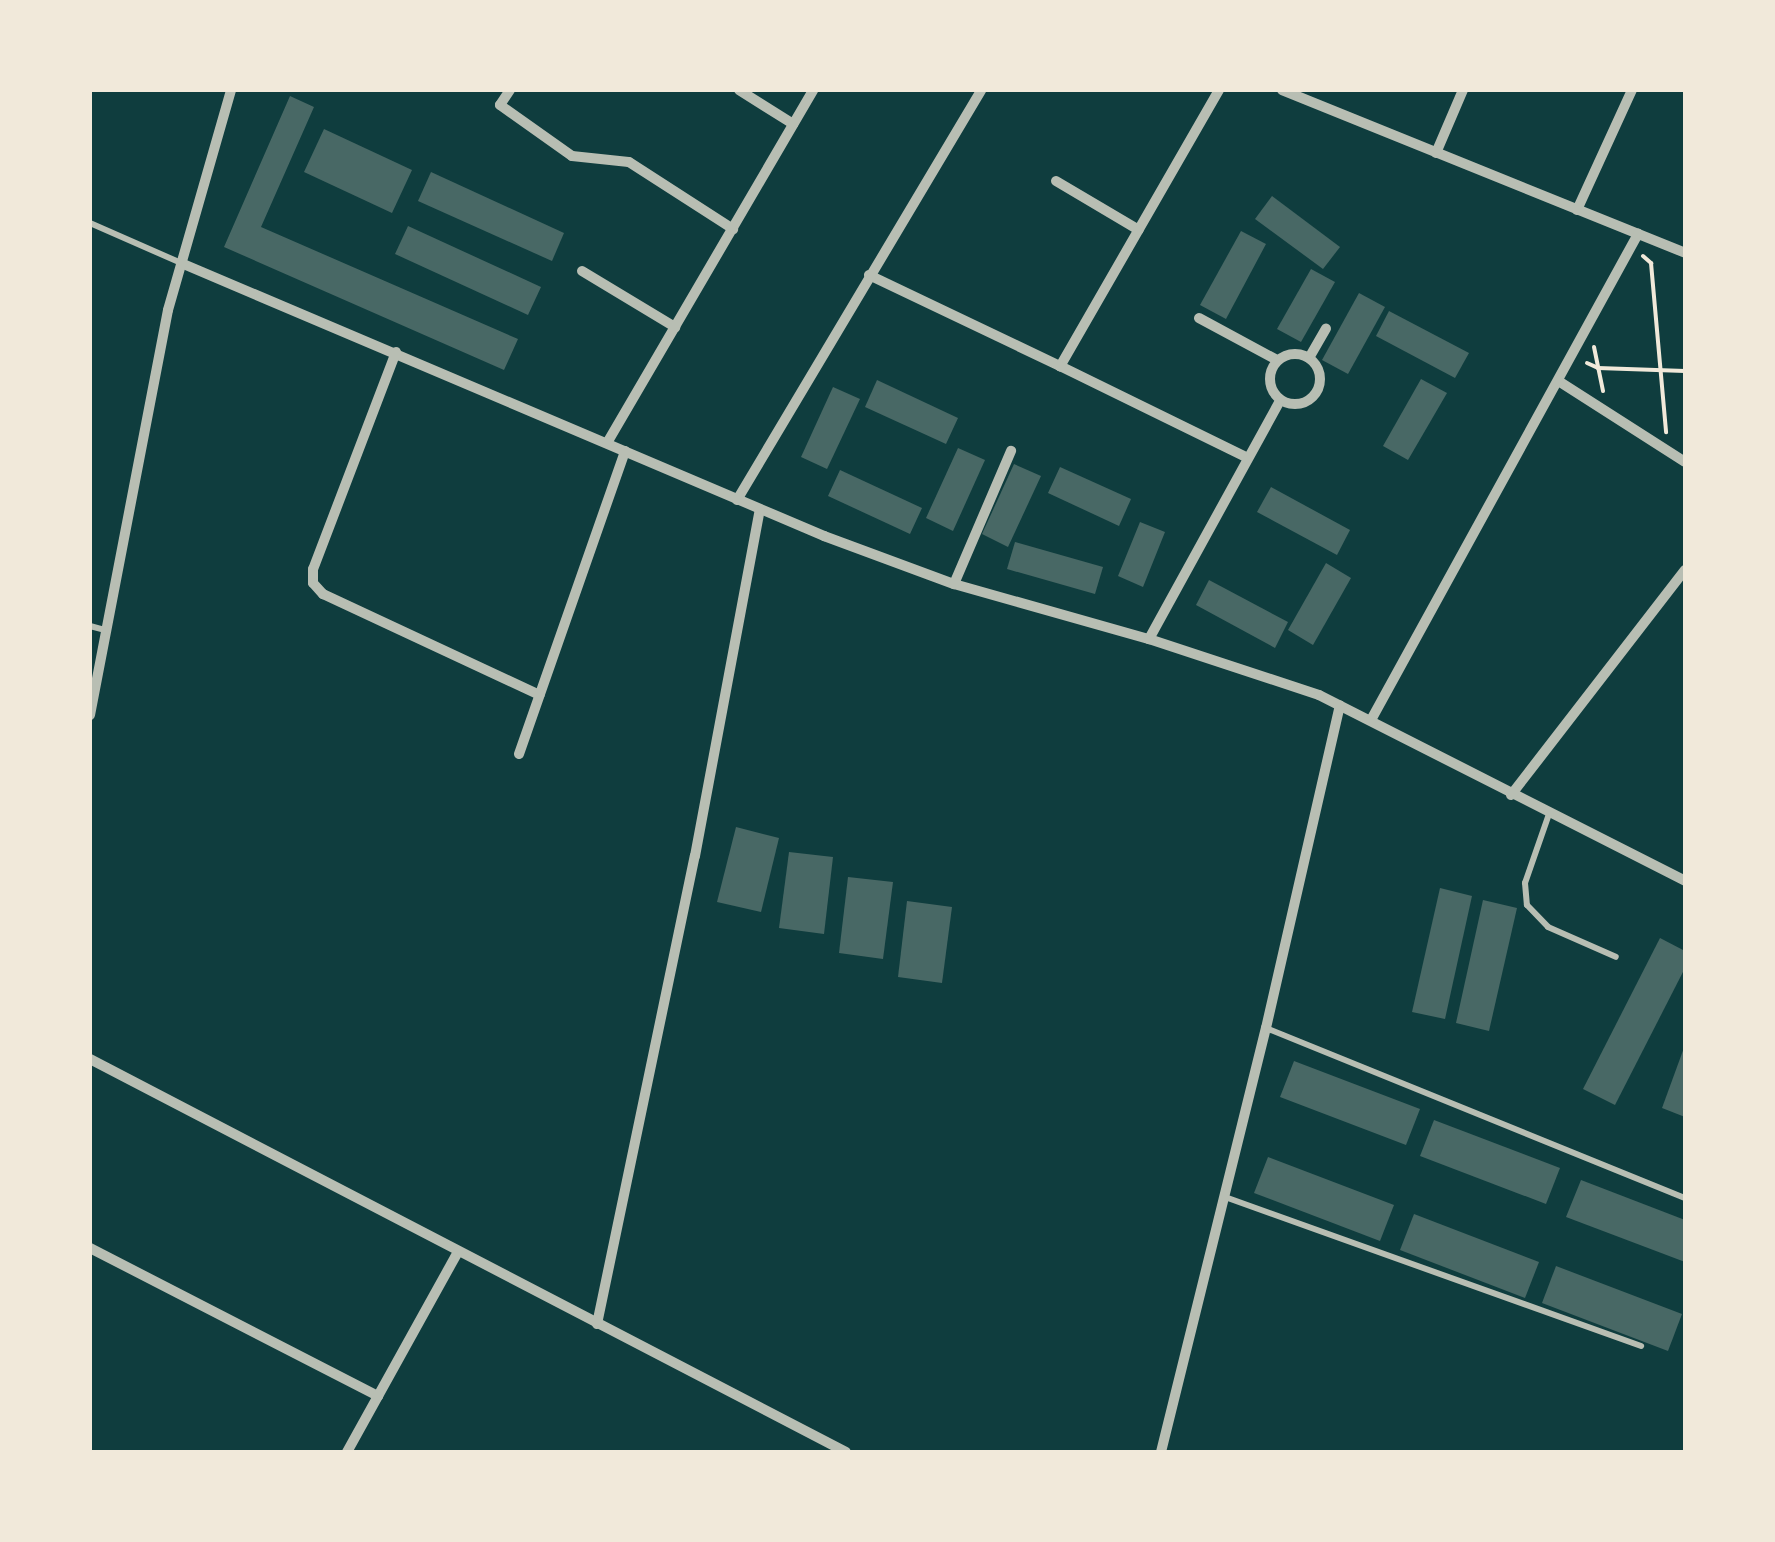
<!DOCTYPE html>
<style>
body{margin:0}
#map{position:relative;width:1775px;height:1542px;overflow:hidden;background:#0f3d3e;font-family:"PT Sans Narrow",sans-serif}
div>[style]{position:absolute}
.building>*{inset:0;background:#486865}
.path>*{height:4px;margin:-2px;padding:0 2px;transform-origin:2px;border-radius:2px;background:#f1e9da}
.service>*{height:6px;margin:-3px;padding:0 3px;transform-origin:3px;border-radius:3px;background:#b8beb3}
.minor>*{height:10px;margin:-5px;padding:0 5px;transform-origin:5px;border-radius:5px;background:#b8beb3}
.minor>.ring{margin:-5px;padding:0;box-sizing:content-box;background:none;border:10px solid #b8beb3;border-radius:50%}
span{translate:-50% -50%;white-space:nowrap;text-align:center;line-height:1.15;-webkit-text-stroke:10px #f1e9da;paint-order:stroke}
.frame{position:absolute;inset:0;border:92px solid #f1e9da;pointer-events:none}
</style>
<div id="map">
<div class="building">
<div style="clip-path:polygon(290px 96px,314px 107px,261px 227px,518px 339px,504px 370px,224px 247px)"></div>
<div style="clip-path:polygon(324px 129px,412px 170px,392px 213px,304px 172px)"></div>
<div style="clip-path:polygon(431px 172px,564px 233px,552px 261px,418px 201px)"></div>
<div style="clip-path:polygon(1272px 196px,1340px 247px,1323px 269px,1255px 219px)"></div>
<div style="clip-path:polygon(408px 226px,541px 287px,528px 315px,395px 254px)"></div>
<div style="clip-path:polygon(1241px 231px,1266px 244px,1226px 319px,1200px 305px)"></div>
<div style="clip-path:polygon(1311px 269px,1335px 282px,1301px 342px,1277px 329px)"></div>
<div style="clip-path:polygon(1359px 293px,1385px 307px,1348px 374px,1322px 360px)"></div>
<div style="clip-path:polygon(1389px 311px,1469px 353px,1455px 378px,1376px 336px)"></div>
<div style="clip-path:polygon(1421px 379px,1447px 393px,1408px 460px,1383px 446px)"></div>
<div style="clip-path:polygon(877px 380px,958px 418px,946px 444px,865px 407px)"></div>
<div style="clip-path:polygon(833px 387px,860px 399px,827px 469px,801px 457px)"></div>
<div style="clip-path:polygon(958px 448px,985px 460px,953px 531px,926px 518px)"></div>
<div style="clip-path:polygon(1014px 464px,1041px 476px,1008px 547px,982px 534px)"></div>
<div style="clip-path:polygon(1060px 467px,1131px 499px,1119px 526px,1048px 493px)"></div>
<div style="clip-path:polygon(840px 470px,922px 508px,910px 534px,828px 496px)"></div>
<div style="clip-path:polygon(1271px 487px,1350px 530px,1337px 555px,1257px 512px)"></div>
<div style="clip-path:polygon(1140px 522px,1165px 532px,1143px 587px,1118px 576px)"></div>
<div style="clip-path:polygon(1015px 542px,1103px 567px,1095px 594px,1007px 569px)"></div>
<div style="clip-path:polygon(1326px 563px,1351px 578px,1313px 645px,1288px 630px)"></div>
<div style="clip-path:polygon(1209px 580px,1288px 622px,1275px 648px,1196px 605px)"></div>
<div style="clip-path:polygon(736px 827px,779px 838px,761px 912px,717px 902px)"></div>
<div style="clip-path:polygon(789px 852px,833px 857px,824px 934px,779px 928px)"></div>
<div style="clip-path:polygon(848px 877px,893px 882px,883px 959px,839px 953px)"></div>
<div style="clip-path:polygon(1440px 888px,1472px 896px,1445px 1019px,1412px 1012px)"></div>
<div style="clip-path:polygon(1483px 900px,1517px 908px,1489px 1031px,1456px 1023px)"></div>
<div style="clip-path:polygon(907px 901px,952px 907px,942px 983px,898px 977px)"></div>
<div style="clip-path:polygon(1660px 938px,1685px 951px,1685px 968px,1615px 1105px,1583px 1089px)"></div>
<div style="clip-path:polygon(1685px 1045px,1685px 1117px,1662px 1108px)"></div>
<div style="clip-path:polygon(1294px 1061px,1420px 1109px,1406px 1145px,1280px 1097px)"></div>
<div style="clip-path:polygon(1434px 1120px,1560px 1168px,1546px 1204px,1420px 1156px)"></div>
<div style="clip-path:polygon(1268px 1157px,1394px 1205px,1380px 1241px,1254px 1193px)"></div>
<div style="clip-path:polygon(1581px 1180px,1685px 1220px,1685px 1262px,1566px 1217px)"></div>
<div style="clip-path:polygon(1414px 1214px,1539px 1262px,1525px 1298px,1400px 1250px)"></div>
<div style="clip-path:polygon(1556px 1266px,1682px 1314px,1668px 1351px,1542px 1303px)"></div>
</div>
<div class="path">
<div style="left:1643px;top:256px;width:11px;rotate:41deg"></div>
<div style="left:1651px;top:263px;width:170px;rotate:84.9deg"></div>
<div style="left:1594px;top:347px;width:45px;rotate:78.4deg"></div>
<div style="left:1587px;top:363px;width:12px;rotate:24deg"></div>
<div style="left:1598px;top:368px;width:87px;rotate:2deg"></div>
</div>
<div class="service">
<div style="left:90px;top:223px;width:99px;rotate:23.7deg"></div>
<div style="left:90px;top:626px;width:16px;rotate:15deg"></div>
<div style="left:1549px;top:814px;width:73px;rotate:109.2deg"></div>
<div style="left:1525px;top:883px;width:22px;rotate:85deg"></div>
<div style="left:1527px;top:905px;width:30px;rotate:46deg"></div>
<div style="left:1548px;top:927px;width:74px;rotate:23.8deg"></div>
<div style="left:1266px;top:1028px;width:452px;rotate:22.1deg"></div>
<div style="left:1225px;top:1197px;width:442px;rotate:19.7deg"></div>
</div>
<div class="minor">
<div style="left:510px;top:90px;width:18px;rotate:124deg"></div>
<div style="left:500px;top:105px;width:88px;rotate:35.3deg"></div>
<div style="left:572px;top:156px;width:57px;rotate:6deg"></div>
<div style="left:629px;top:162px;width:124px;rotate:32.8deg"></div>
<div style="left:739px;top:90px;width:64px;rotate:32.2deg"></div>
<div style="left:1219px;top:90px;width:319px;rotate:119.9deg"></div>
<div style="left:1060px;top:366px;width:207px;rotate:26.1deg"></div>
<div style="left:1282px;top:90px;width:435px;rotate:22deg"></div>
<div style="left:1436px;top:153px;width:69px;rotate:-66.8deg"></div>
<div style="left:1056px;top:181px;width:96px;rotate:30.6deg"></div>
<div style="left:1577px;top:210px;width:132px;rotate:-65.4deg"></div>
<div style="left:181px;top:263px;width:699px;rotate:23deg"></div>
<div style="left:824px;top:536px;width:139px;rotate:20.3deg"></div>
<div style="left:954px;top:584px;width:203px;rotate:15.8deg"></div>
<div style="left:1149px;top:639px;width:179px;rotate:18.2deg"></div>
<div style="left:1319px;top:695px;width:411px;rotate:26.9deg"></div>
<div style="left:582px;top:271px;width:109px;rotate:31.1deg"></div>
<div style="left:869px;top:275px;width:212px;rotate:25.5deg"></div>
<div style="left:1199px;top:318px;width:89px;rotate:28.3deg"></div>
<div style="left:396px;top:352px;width:232px;rotate:110.9deg"></div>
<div style="left:313px;top:569px;width:14px;rotate:90deg"></div>
<div style="left:313px;top:583px;width:15px;rotate:48deg"></div>
<div style="left:323px;top:594px;width:239px;rotate:25deg"></div>
<div class="ring" style="left:1270px;top:354px;width:40px;height:40px"></div>
<div style="left:1309px;top:358px;width:34px;rotate:-60deg"></div>
<div style="left:1560px;top:382px;width:148px;rotate:32.6deg"></div>
<div style="left:607px;top:443px;width:409px;rotate:-59.7deg"></div>
<div style="left:737px;top:500px;width:477px;rotate:-59.2deg"></div>
<div style="left:954px;top:584px;width:145px;rotate:-66.8deg"></div>
<div style="left:1149px;top:639px;width:272px;rotate:-61.2deg"></div>
<div style="left:90px;top:715px;width:412px;rotate:-79.1deg"></div>
<div style="left:168px;top:310px;width:229px;rotate:-74deg"></div>
<div style="left:1371px;top:720px;width:555px;rotate:-61.22deg"></div>
<div style="left:519px;top:754px;width:321px;rotate:-70.7deg"></div>
<div style="left:1511px;top:795px;width:284px;rotate:-52.3deg"></div>
<div style="left:90px;top:1059px;width:852px;rotate:27.47deg"></div>
<div style="left:90px;top:1248px;width:324px;rotate:27.2deg"></div>
<div style="left:597px;top:1324px;width:478px;rotate:-78.2deg"></div>
<div style="left:695px;top:856px;width:352px;rotate:-79.4deg"></div>
<div style="left:347px;top:1452px;width:229px;rotate:-61deg"></div>
<div style="left:1161px;top:1452px;width:437px;rotate:-76.1deg"></div>
<div style="left:1266px;top:1028px;width:331px;rotate:-77.1deg"></div>
</div>
<div class="frame"></div>
</div>
